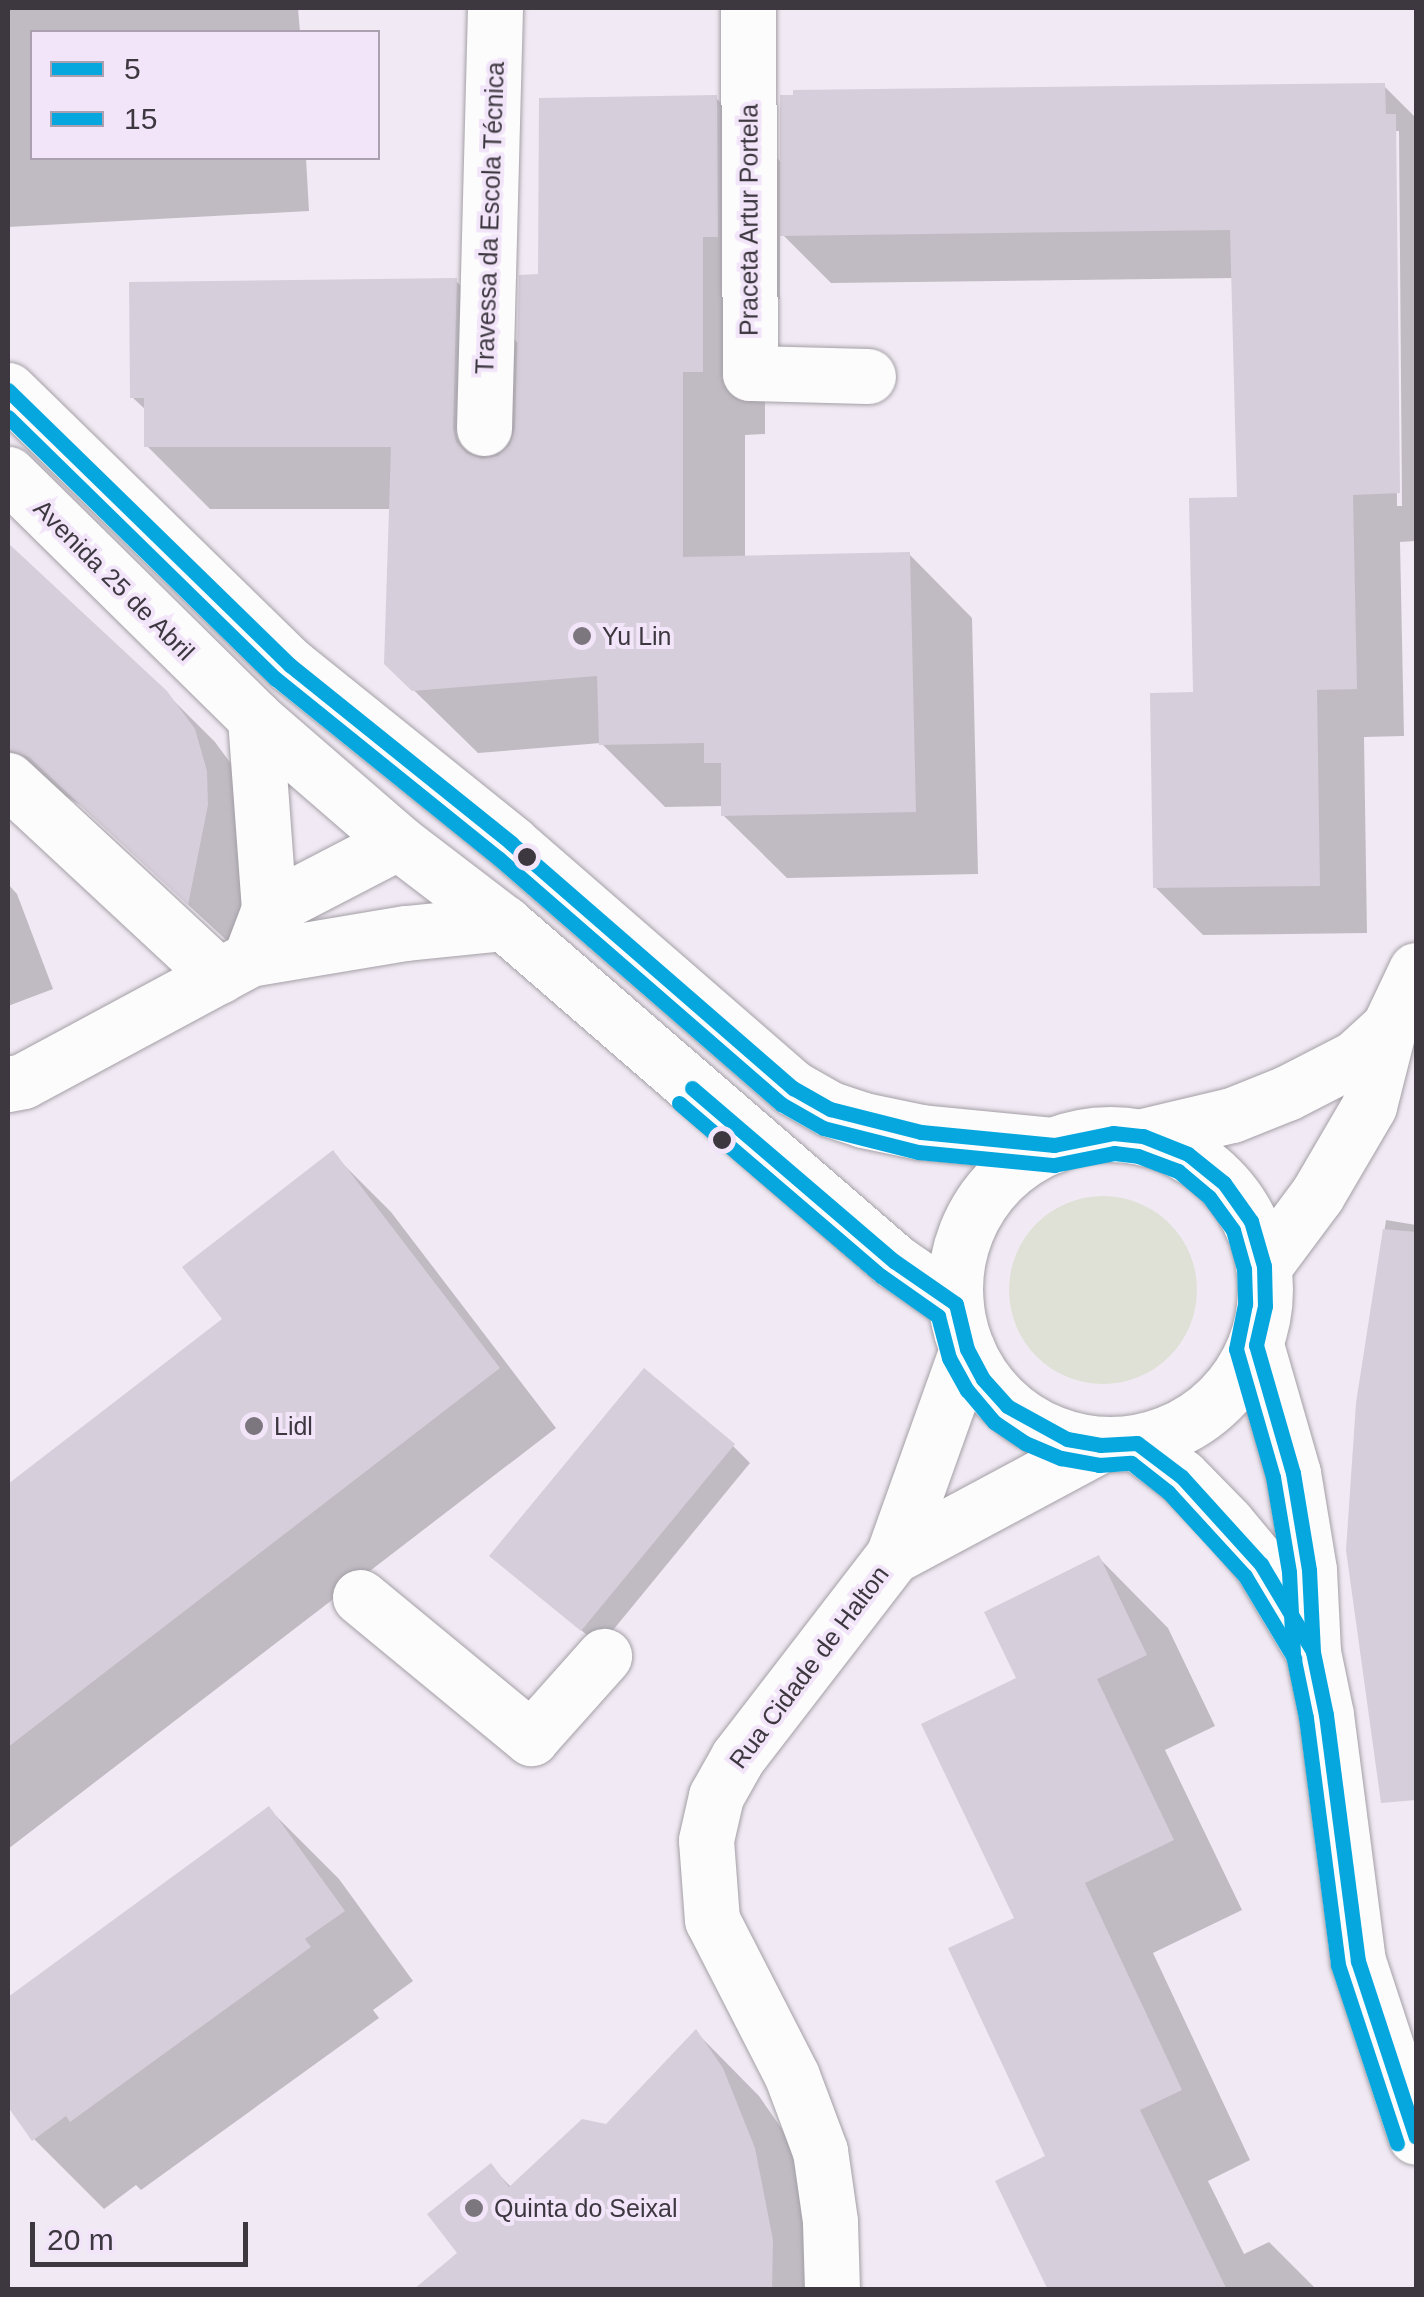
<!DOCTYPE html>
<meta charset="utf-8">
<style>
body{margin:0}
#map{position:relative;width:1424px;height:2297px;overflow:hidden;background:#f1eaf4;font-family:Helvetica,sans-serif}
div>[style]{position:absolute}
.green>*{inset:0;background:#dfe1d7}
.round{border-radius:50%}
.shadow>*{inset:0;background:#0003}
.building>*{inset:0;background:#d6ceda}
.roads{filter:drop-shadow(0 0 2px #a49fa6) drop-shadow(0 0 2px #a49fa6)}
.minor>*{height:55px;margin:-27.5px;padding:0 27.5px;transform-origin:27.5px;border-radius:27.5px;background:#fdfcfd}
.major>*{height:55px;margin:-27.5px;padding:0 27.5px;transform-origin:27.5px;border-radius:27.5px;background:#fdfcfd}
.major>.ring{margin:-27.5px;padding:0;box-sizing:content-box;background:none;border:55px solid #fdfcfd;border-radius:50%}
.bus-1>*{height:15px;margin:-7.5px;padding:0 7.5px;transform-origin:7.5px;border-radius:7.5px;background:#06a7de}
.bus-2>*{height:15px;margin:-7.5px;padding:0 7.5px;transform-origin:7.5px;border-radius:7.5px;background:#06a7de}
.dots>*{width:28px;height:28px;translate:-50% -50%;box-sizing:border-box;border:5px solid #f2e5f9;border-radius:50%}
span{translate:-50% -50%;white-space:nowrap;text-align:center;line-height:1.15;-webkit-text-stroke:8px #f2e5f9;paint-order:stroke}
.street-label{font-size:25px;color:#3d3840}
.poi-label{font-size:25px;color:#3d3840}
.left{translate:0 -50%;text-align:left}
.frame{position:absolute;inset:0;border:10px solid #3d3840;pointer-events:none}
.legend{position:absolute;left:30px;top:30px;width:350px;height:130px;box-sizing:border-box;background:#f2e5f9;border:2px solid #aaa0af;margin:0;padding:12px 18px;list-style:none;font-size:30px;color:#3d3840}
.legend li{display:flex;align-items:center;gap:20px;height:50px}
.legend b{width:50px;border:2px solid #aaa0af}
.scale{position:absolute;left:30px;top:2222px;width:218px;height:45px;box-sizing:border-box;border:5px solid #3d3840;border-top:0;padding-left:12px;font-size:30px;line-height:35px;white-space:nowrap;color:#3d3840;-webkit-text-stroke:8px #f2e5f9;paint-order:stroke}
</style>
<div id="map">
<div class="green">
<div class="round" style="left:1009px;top:1196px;width:188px;height:188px"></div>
</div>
<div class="shadow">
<div style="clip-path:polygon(8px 8px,298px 8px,300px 32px,32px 32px,32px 158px,306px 158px,309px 211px,8px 227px)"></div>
<div style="clip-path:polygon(evenodd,1384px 86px,1416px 118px,1416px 541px,1400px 542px,1404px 736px,1364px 737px,1367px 933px,1203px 935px,1155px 887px,1239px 500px,1234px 278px,831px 283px,780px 232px,780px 299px,765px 300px,765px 434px,745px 435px,745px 558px,909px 554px,972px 618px,978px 874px,787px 878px,723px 815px,723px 806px,665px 807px,601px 743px,478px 753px,386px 663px,392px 509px,210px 509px,147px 446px,147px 411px,132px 397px,456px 281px,520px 345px,541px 277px,716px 98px,783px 164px,1384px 86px,1394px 131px,1399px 131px,1402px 506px,1397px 506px,1394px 131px)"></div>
<div style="clip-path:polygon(8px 547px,166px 693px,215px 742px,243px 780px,254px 821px,236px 949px,80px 805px,8px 761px)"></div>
<div style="clip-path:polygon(8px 884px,17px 894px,53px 989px,8px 1006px)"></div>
<div style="clip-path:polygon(333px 1154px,391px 1212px,556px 1428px,8px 1849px,8px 1488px,226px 1320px)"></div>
<div style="clip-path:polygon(1386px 1220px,1416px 1225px,1416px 1741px,1404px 1738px,1359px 1403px)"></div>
<div style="clip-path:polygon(733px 1446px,750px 1463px,600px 1646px,493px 1556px)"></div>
<div style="clip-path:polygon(1099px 1558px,1168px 1628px,1215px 1726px,1165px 1750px,1242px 1910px,1153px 1953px,1250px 2160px,1208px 2181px,1244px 2254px,1269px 2242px,1317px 2290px,1050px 2290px,1048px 2157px,1017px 1919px,1019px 1679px)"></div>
<div style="clip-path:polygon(269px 1809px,339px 1879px,413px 1981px,373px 2010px,379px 2018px,141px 2190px,136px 2185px,104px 2209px,34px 2139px,8px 2102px,8px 2000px)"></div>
<div style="clip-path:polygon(696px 2032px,759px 2096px,786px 2135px,834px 2290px,417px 2290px,461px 2253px,491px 2166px,512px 2188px,607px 2127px)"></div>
</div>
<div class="building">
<div style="clip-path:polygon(1385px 83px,1386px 114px,1396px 114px,1400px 493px,1353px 495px,1357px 689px,1317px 690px,1320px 886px,1153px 888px,1150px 693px,1193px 692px,1189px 498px,1237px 497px,1230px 230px,780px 236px,780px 95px,793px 95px,793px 90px)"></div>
<div style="clip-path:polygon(717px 95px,718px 237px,703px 237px,703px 372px,683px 372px,683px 557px,910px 552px,916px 812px,721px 816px,721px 763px,704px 763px,704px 743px,599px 745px,597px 676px,412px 691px,384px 664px,391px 447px,144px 447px,144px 398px,130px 398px,129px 282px,457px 278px,453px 428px,456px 442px,467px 454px,482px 459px,498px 456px,510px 445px,515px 429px,519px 275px,538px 274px,539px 98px)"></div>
<div style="clip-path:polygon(8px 543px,167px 691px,195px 729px,207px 771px,208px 805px,188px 905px,29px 757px,8px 750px)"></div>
<div style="clip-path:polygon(333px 1150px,500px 1368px,8px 1747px,8px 1484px,222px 1319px,182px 1267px)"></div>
<div style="clip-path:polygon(1383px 1229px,1416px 1232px,1416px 1800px,1381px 1803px,1346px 1550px,1356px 1403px)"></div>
<div style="clip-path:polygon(644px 1368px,735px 1444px,581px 1631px,489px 1556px)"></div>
<div style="clip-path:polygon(1099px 1555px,1147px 1655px,1097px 1679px,1174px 1840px,1085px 1883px,1182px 2090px,1140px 2110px,1227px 2290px,1048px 2290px,995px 2181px,1045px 2156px,948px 1948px,1014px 1918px,921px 1724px,1016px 1678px,984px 1612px)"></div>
<div style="clip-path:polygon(269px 1806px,345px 1911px,305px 1939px,311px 1947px,70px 2122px,66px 2116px,32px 2141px,8px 2107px,8px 1997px)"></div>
<div style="clip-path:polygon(696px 2029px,723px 2068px,755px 2148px,773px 2240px,772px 2290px,413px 2290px,457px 2253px,427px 2214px,491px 2163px,509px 2187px,582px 2119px,606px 2124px)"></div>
</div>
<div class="roads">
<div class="minor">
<div style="left:748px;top:8px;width:365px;rotate:89.7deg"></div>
<div style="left:750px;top:373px;width:118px;rotate:1.5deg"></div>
<div style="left:484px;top:428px;width:420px;rotate:-88.5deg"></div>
<div style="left:8px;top:780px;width:288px;rotate:42.9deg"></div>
<div style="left:269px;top:909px;width:145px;rotate:-27.4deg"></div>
<div style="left:250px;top:959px;width:53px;rotate:-69.2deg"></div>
<div style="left:269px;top:909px;width:192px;rotate:-94.2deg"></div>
<div style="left:8px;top:1084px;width:15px;rotate:-11deg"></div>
<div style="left:23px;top:1081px;width:258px;rotate:-28.3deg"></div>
<div style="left:250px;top:959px;width:158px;rotate:-9.5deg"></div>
<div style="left:406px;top:933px;width:99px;rotate:-5.8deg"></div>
<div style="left:1143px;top:1136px;width:91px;rotate:-13.3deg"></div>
<div style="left:1232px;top:1115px;width:59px;rotate:-21.8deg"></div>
<div style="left:1287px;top:1093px;width:76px;rotate:-27.2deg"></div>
<div style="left:1355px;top:1058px;width:46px;rotate:-42.4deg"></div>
<div style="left:1264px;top:1266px;width:89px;rotate:-53.3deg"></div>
<div style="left:1317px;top:1195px;width:103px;rotate:-59.7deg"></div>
<div style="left:1369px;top:1106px;width:81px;rotate:-75.8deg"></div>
<div style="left:1389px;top:1027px;width:63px;rotate:-64.7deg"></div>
<div style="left:893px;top:1556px;width:235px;rotate:-28.2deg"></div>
<div style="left:360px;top:1597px;width:222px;rotate:39.5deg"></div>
<div style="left:531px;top:1738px;width:110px;rotate:-48.3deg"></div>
<div style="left:832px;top:2290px;width:69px;rotate:-91.7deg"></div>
<div style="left:830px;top:2221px;width:71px;rotate:-98.1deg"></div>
<div style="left:820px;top:2151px;width:80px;rotate:-110.5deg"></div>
<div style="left:792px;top:2076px;width:175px;rotate:-117.1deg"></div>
<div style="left:712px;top:1920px;width:80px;rotate:-94.3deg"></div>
<div style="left:706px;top:1840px;width:45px;rotate:-77.2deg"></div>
<div style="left:716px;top:1796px;width:45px;rotate:-60.6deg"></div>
<div style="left:738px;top:1757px;width:254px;rotate:-52.4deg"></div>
<div style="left:893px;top:1556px;width:220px;rotate:-70.3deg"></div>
</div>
<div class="major">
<div style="left:8px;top:390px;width:394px;rotate:44.3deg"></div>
<div style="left:290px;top:665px;width:284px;rotate:38.8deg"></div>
<div style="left:511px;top:843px;width:374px;rotate:41deg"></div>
<div style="left:793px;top:1088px;width:43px;rotate:29.6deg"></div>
<div style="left:830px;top:1109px;width:35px;rotate:18deg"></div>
<div style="left:863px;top:1120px;width:59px;rotate:11.7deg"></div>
<div style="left:921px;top:1132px;width:134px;rotate:5.6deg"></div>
<div style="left:8px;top:474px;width:347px;rotate:44.6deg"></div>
<div style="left:255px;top:718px;width:189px;rotate:40.9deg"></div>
<div style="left:398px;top:842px;width:133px;rotate:37.4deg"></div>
<div style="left:504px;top:923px;width:516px;rotate:40.91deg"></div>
<div style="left:894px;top:1261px;width:75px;rotate:34.7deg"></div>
<div class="ring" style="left:955px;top:1134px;width:255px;height:255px"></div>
<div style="left:1256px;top:1345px;width:133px;rotate:73.9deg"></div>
<div style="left:1293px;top:1473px;width:98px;rotate:80.6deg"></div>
<div style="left:1309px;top:1570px;width:82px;rotate:87.2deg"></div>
<div style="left:1313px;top:1652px;width:64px;rotate:78.3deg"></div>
<div style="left:1326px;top:1715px;width:248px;rotate:82.6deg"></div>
<div style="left:1358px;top:1961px;width:185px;rotate:71.8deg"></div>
<div style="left:1137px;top:1443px;width:56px;rotate:37.1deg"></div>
<div style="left:1182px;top:1477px;width:64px;rotate:45.6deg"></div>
<div style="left:1227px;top:1523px;width:53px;rotate:50.3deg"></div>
<div style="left:1261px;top:1564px;width:94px;rotate:59.3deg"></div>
</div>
</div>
<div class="bus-1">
<div style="left:8px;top:390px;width:394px;rotate:44.3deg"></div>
<div style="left:290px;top:665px;width:284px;rotate:38.8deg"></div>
<div style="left:511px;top:843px;width:374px;rotate:41deg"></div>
<div style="left:793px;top:1088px;width:43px;rotate:29.6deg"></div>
<div style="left:830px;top:1109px;width:94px;rotate:14.2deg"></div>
<div style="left:921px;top:1132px;width:134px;rotate:5.6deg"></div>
<div style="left:1054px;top:1145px;width:60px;rotate:-11.5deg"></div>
<div style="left:1113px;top:1133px;width:30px;rotate:6deg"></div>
<div style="left:1143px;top:1136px;width:48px;rotate:21.8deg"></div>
<div style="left:1188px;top:1154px;width:46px;rotate:38.9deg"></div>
<div style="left:1224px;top:1183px;width:47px;rotate:54.6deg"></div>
<div style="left:1251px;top:1221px;width:47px;rotate:73.9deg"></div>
<div style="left:1264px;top:1266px;width:40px;rotate:88.6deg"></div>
<div style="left:1265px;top:1306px;width:40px;rotate:103deg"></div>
<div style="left:1256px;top:1345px;width:133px;rotate:73.9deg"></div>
<div style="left:1293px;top:1473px;width:98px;rotate:80.6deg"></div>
<div style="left:1309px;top:1570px;width:82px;rotate:87.2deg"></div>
<div style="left:1313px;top:1652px;width:64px;rotate:78.3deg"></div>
<div style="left:1326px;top:1715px;width:248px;rotate:82.6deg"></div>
<div style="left:1358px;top:1961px;width:185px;rotate:71.8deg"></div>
<div style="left:692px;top:1088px;width:266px;rotate:40.6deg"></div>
<div style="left:894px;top:1261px;width:75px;rotate:34.7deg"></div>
<div style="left:956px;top:1304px;width:46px;rotate:76.3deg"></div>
<div style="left:967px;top:1349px;width:34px;rotate:62deg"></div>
<div style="left:983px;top:1379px;width:36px;rotate:48deg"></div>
<div style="left:1007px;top:1406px;width:68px;rotate:28.8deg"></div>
<div style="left:1067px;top:1439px;width:34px;rotate:10deg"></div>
<div style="left:1100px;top:1445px;width:37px;rotate:-3deg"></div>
<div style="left:1137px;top:1443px;width:56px;rotate:37.1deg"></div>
<div style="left:1182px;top:1477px;width:118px;rotate:47.8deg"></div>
<div style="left:1261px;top:1564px;width:98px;rotate:59.2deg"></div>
</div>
<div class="bus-2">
<div style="left:8px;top:417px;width:375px;rotate:44.4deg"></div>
<div style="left:276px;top:679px;width:285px;rotate:38.9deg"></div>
<div style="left:498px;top:858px;width:375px;rotate:41deg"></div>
<div style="left:781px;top:1104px;width:48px;rotate:29.7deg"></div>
<div style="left:823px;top:1128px;width:98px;rotate:14.2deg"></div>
<div style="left:918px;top:1152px;width:137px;rotate:5.5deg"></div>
<div style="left:1054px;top:1165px;width:61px;rotate:-11.3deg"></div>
<div style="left:1114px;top:1153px;width:24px;rotate:7deg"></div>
<div style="left:1138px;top:1156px;width:43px;rotate:20.6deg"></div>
<div style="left:1178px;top:1171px;width:40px;rotate:40deg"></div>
<div style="left:1209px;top:1197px;width:41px;rotate:54deg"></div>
<div style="left:1233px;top:1230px;width:41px;rotate:74.2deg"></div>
<div style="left:1244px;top:1269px;width:35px;rotate:88deg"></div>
<div style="left:1245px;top:1304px;width:46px;rotate:101.3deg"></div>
<div style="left:1236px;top:1349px;width:133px;rotate:73.9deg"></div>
<div style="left:1273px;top:1477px;width:96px;rotate:80.4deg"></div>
<div style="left:1289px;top:1572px;width:83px;rotate:87.2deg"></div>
<div style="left:1293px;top:1655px;width:64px;rotate:78.3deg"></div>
<div style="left:1306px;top:1718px;width:249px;rotate:82.6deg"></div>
<div style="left:1338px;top:1965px;width:188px;rotate:71.7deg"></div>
<div style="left:679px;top:1103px;width:266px;rotate:40.6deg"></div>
<div style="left:881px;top:1276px;width:70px;rotate:35.1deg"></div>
<div style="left:938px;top:1316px;width:43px;rotate:75.3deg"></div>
<div style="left:949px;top:1358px;width:37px;rotate:61deg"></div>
<div style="left:967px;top:1390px;width:42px;rotate:49.8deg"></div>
<div style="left:994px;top:1422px;width:37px;rotate:34deg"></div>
<div style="left:1025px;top:1443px;width:39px;rotate:23deg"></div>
<div style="left:1061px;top:1458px;width:39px;rotate:10deg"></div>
<div style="left:1099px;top:1465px;width:32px;rotate:-4deg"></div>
<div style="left:1131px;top:1463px;width:47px;rotate:38.1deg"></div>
<div style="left:1168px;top:1492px;width:114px;rotate:47.5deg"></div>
<div style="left:1245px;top:1576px;width:96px;rotate:59.1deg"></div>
</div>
<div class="dots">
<div style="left:582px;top:636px;background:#7c767f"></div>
<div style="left:527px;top:857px;background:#3d3840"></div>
<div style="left:722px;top:1140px;background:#3d3840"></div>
<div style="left:254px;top:1426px;background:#7c767f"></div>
<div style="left:474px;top:2208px;background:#7c767f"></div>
</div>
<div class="street-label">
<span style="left:490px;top:218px;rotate:-88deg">Travessa da Escola Técnica</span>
<span style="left:749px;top:220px;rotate:-90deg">Praceta Artur Portela</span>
<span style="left:114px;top:580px;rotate:45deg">Avenida 25 de Abril</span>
<span style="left:809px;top:1667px;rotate:-53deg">Rua Cidade de Halton</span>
</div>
<div class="poi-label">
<span class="left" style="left:602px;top:636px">Yu Lin</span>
<span class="left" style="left:274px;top:1426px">Lidl</span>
<span class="left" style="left:494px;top:2208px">Quinta do Seixal</span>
</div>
<div class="frame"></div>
<ul class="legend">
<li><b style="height:12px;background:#06a7de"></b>5</li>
<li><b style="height:12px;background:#06a7de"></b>15</li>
</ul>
<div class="scale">20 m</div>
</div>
